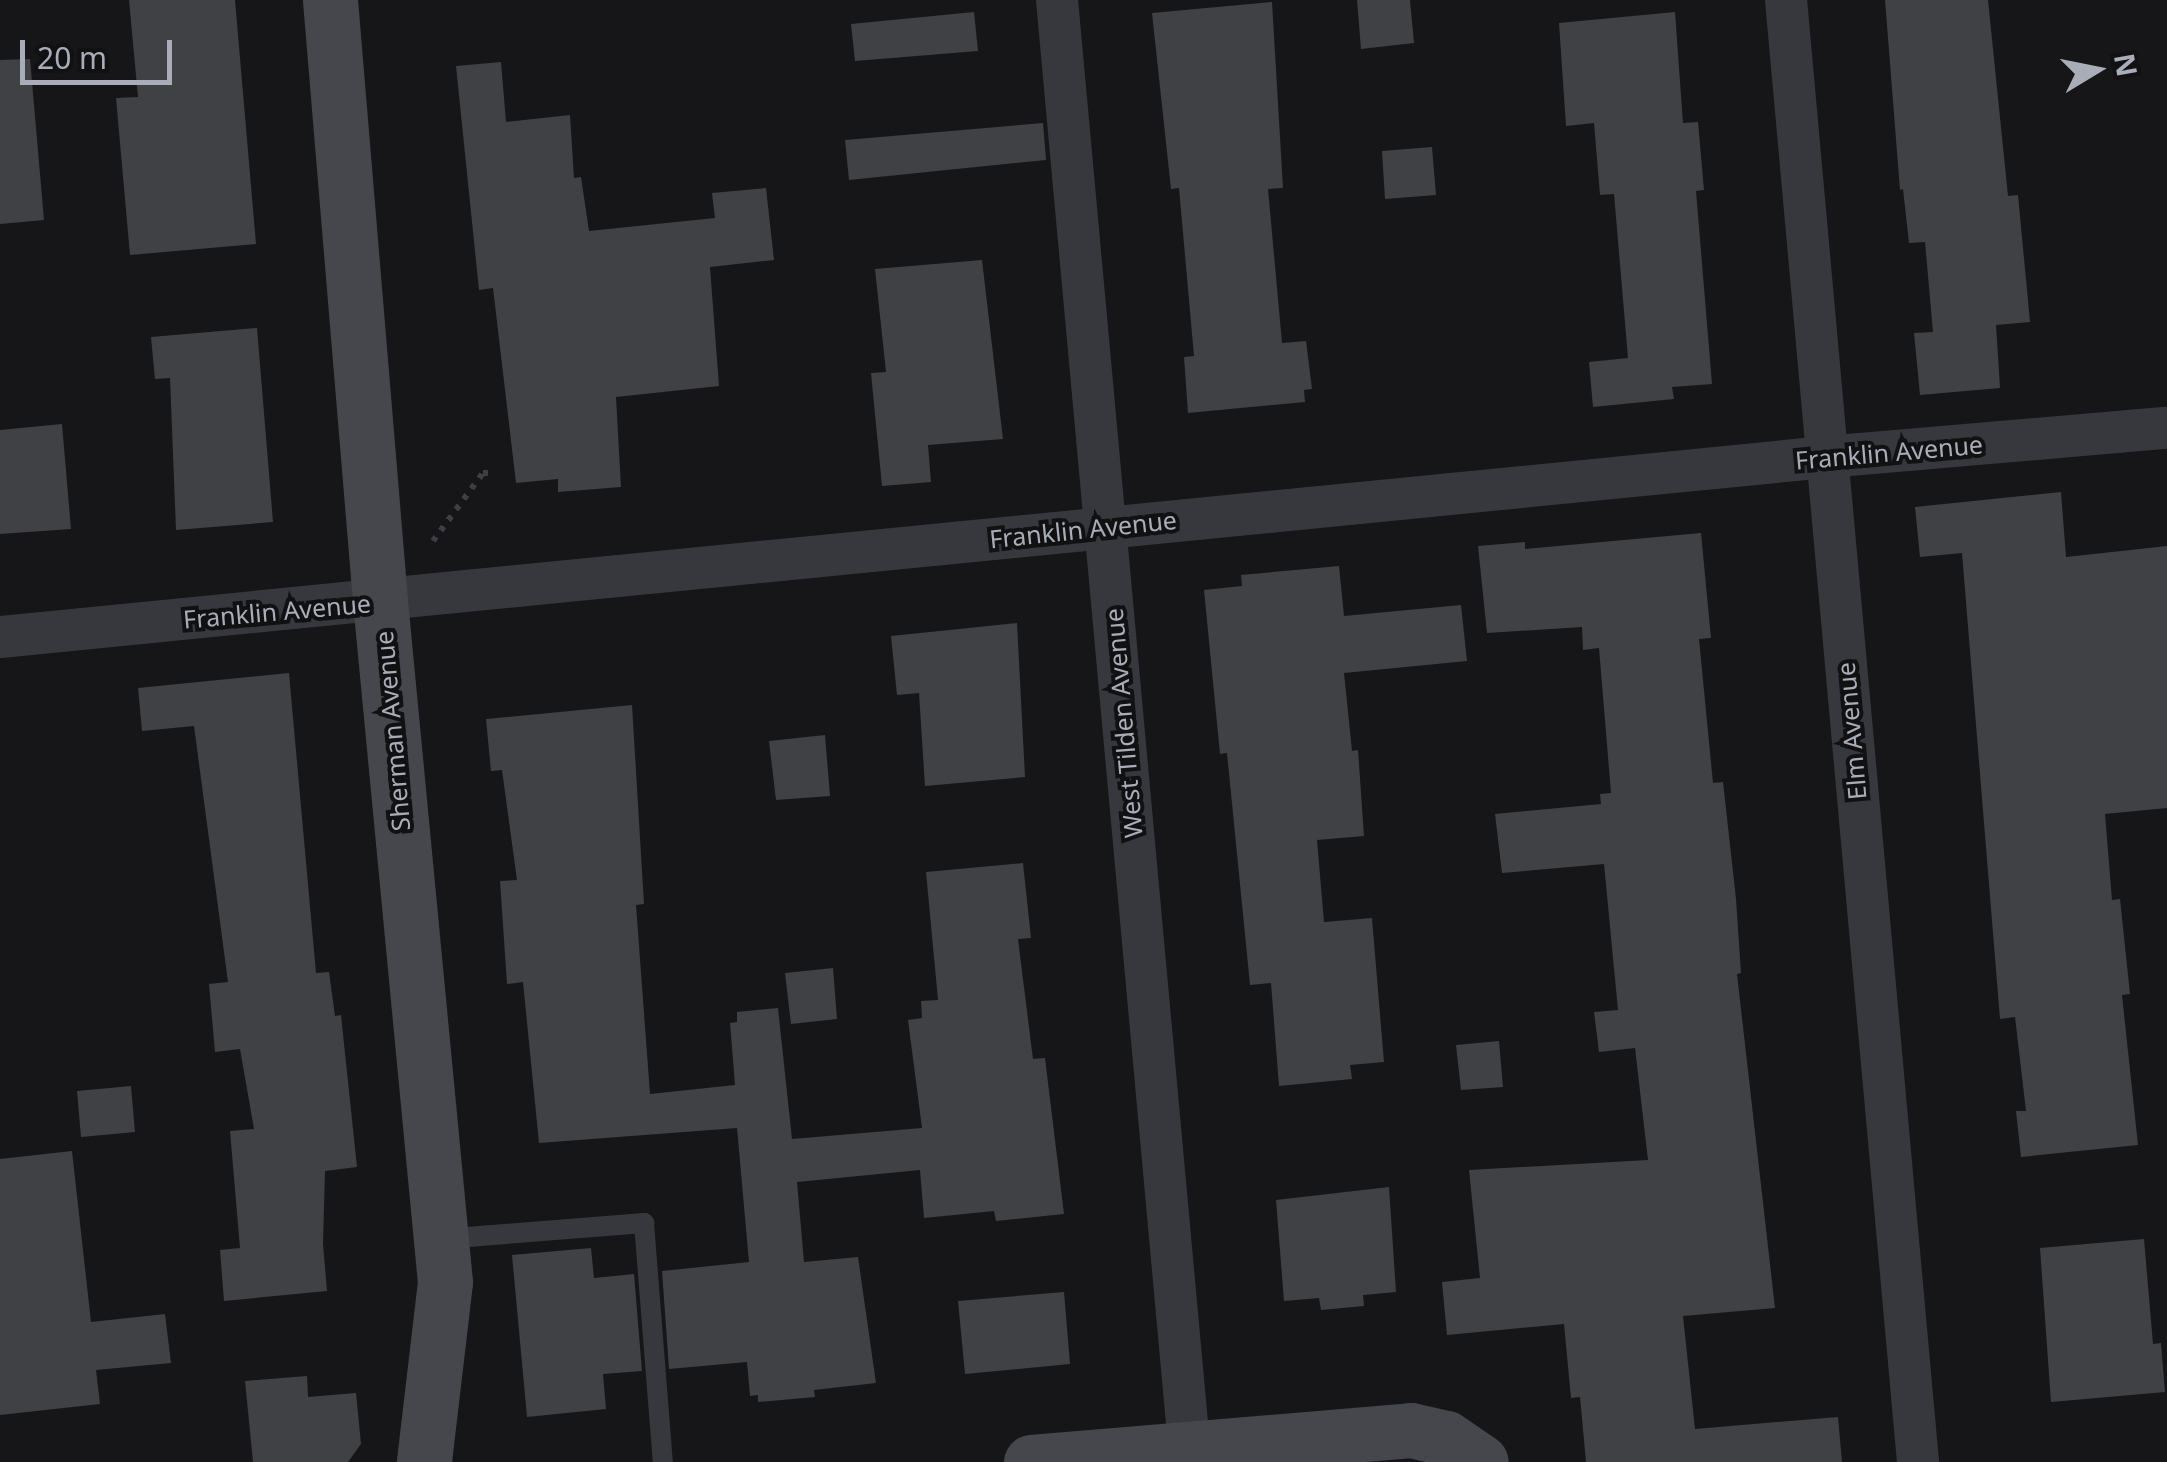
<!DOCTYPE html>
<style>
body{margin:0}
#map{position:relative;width:2167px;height:1462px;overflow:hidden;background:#161618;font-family:"Noto Sans",sans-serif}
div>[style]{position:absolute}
.building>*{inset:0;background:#404145}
.path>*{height:6px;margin-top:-3px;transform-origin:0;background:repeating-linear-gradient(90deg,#3d3f44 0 5px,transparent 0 13px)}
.lane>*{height:20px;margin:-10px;padding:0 10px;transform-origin:10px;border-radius:10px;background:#37383d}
.street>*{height:42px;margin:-21px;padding:0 21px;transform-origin:21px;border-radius:21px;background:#37383d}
.secondary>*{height:55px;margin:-27.5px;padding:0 27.5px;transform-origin:27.5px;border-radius:27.5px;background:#45474d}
span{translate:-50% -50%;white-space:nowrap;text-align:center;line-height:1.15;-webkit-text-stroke:8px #111113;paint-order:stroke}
.street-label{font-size:25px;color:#a8adb8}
.north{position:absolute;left:2047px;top:20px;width:100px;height:100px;-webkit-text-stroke:8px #111113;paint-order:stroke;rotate:80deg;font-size:28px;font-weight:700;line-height:40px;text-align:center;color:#a8adb8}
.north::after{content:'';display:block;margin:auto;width:35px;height:45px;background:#a8adb8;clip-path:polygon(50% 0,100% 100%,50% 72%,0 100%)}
.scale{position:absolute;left:20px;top:40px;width:152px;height:45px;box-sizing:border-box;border:5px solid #a8adb8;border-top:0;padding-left:12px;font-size:30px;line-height:35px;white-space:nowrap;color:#a8adb8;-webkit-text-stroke:8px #111113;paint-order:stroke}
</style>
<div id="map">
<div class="building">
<div style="clip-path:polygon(129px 0,235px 0,256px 244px,130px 255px,116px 98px,138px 97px)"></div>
<div style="clip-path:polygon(1357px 0,1410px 0,1414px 43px,1361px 49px)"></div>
<div style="clip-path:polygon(1885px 0,1988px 0,2008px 196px,2018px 195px,2030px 322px,1996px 325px,2000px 388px,1920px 395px,1914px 333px,1933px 332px,1925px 242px,1909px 243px,1903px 189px,1900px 190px)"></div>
<div style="clip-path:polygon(1272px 2px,1283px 188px,1268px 189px,1282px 343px,1306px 341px,1312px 389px,1304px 390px,1305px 402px,1188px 413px,1184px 357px,1194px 356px,1179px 188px,1171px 189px,1152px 13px)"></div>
<div style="clip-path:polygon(974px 12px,978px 51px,855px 61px,851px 24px)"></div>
<div style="clip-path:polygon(1675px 12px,1683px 123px,1698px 122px,1704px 190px,1696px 191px,1712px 384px,1672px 387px,1674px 399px,1593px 407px,1589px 362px,1628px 358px,1614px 194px,1600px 195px,1594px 123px,1566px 126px,1559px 23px)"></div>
<div style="clip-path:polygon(30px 59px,44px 220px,0 224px,0 60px)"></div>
<div style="clip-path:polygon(501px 62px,506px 122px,570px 115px,574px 178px,581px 177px,589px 231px,715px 218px,712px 193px,766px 188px,774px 260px,710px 267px,719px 386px,616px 397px,621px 487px,558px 492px,558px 479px,516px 483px,493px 288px,479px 290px,456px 66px)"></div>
<div style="clip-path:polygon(1043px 123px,1046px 160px,849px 180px,845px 140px)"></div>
<div style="clip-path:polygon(1432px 147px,1436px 195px,1385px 199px,1382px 151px)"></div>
<div style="clip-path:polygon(982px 260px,1003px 439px,928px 445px,931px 482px,882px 486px,871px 373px,886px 372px,875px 269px)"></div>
<div style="clip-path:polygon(257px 328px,273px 522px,176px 530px,170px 378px,155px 379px,151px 337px)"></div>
<div style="clip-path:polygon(62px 424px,71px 529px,0 534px,0 430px)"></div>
<div style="clip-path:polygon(2061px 492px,2066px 557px,2167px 546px,2167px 808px,2105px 814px,2112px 900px,2120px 899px,2130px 994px,2122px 995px,2138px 1145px,2021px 1157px,2016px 1111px,2026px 1111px,2015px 1017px,2000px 1019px,1962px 553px,1920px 557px,1915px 507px)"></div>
<div style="clip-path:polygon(1701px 533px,1711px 638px,1699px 639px,1713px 783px,1723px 782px,1736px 899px,1741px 973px,1737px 974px,1775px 1308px,1683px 1316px,1695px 1429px,1838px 1417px,1842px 1462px,1586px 1462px,1580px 1397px,1571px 1398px,1564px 1324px,1447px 1335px,1442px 1282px,1480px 1278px,1469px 1170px,1648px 1160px,1635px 1048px,1599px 1052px,1594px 1012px,1618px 1010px,1604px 864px,1502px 873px,1495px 814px,1601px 804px,1600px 794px,1611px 793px,1599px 648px,1583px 650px,1582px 627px,1487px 633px,1478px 546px,1525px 542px,1525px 549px)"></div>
<div style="clip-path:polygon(1339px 566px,1344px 616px,1461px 605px,1467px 661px,1344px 673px,1352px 751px,1358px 750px,1364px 836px,1317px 840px,1324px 922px,1372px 918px,1384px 1062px,1350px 1065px,1352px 1079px,1279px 1086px,1271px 983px,1250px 985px,1227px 753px,1220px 754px,1204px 590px,1242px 586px,1241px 575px)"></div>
<div style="clip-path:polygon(1017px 623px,1025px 777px,925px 786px,919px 693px,897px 695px,891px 636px)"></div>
<div style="clip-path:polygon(289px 673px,316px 973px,329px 972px,335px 1016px,341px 1015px,357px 1167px,325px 1171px,323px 1244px,327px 1291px,224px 1301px,220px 1250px,240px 1248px,230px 1131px,254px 1129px,240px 1049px,215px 1052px,209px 984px,228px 982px,194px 726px,142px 731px,138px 688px)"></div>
<div style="clip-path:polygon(632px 705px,644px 904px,636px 905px,650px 1094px,735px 1085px,730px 1023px,737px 1022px,737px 1012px,778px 1008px,792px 1139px,922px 1128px,908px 1020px,922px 1018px,921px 1001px,938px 1000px,926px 872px,1023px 863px,1031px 938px,1018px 939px,1033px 1059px,1045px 1058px,1064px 1214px,996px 1221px,994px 1211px,924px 1218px,920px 1170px,797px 1182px,804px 1262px,858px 1257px,876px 1383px,814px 1390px,815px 1397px,758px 1402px,758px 1395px,750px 1396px,747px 1362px,669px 1369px,662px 1271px,749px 1262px,737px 1128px,539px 1143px,523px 982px,507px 984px,500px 881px,517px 880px,502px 770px,491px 771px,486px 719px)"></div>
<div style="clip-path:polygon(825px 735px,830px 796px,776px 800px,769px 741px)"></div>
<div style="clip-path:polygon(833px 968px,837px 1019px,791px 1024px,785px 973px)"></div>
<div style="clip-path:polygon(1499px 1041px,1503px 1087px,1461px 1090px,1456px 1045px)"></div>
<div style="clip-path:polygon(131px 1086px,135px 1132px,81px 1137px,77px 1091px)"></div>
<div style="clip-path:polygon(72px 1151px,91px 1322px,165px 1314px,171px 1363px,96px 1370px,100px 1404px,0 1415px,0 1159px)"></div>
<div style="clip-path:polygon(1389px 1187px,1396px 1292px,1363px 1295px,1364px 1306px,1321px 1310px,1319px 1298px,1284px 1301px,1276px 1200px)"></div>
<div style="clip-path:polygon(2144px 1239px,2153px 1344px,2161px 1343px,2165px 1392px,2051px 1402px,2040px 1248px)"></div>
<div style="clip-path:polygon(591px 1248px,594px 1278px,634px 1274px,642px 1371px,603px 1374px,606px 1409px,527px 1417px,512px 1255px)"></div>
<div style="clip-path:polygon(1064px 1292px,1070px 1364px,965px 1374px,958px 1301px)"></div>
<div style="clip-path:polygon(307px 1376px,308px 1397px,356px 1393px,361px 1444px,348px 1462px,253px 1462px,245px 1381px)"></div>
</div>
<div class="path">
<div style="left:433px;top:541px;width:84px;rotate:-53.7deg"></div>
<div style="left:483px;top:473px;width:10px"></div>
</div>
<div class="lane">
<div style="left:442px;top:1239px;width:203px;rotate:-4.5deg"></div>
<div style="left:644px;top:1223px;width:240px;rotate:85.5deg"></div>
</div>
<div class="street">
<div style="left:1057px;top:0;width:1452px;rotate:84.78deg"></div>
<div style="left:1786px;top:0;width:1468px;rotate:84.84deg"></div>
<div style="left:0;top:637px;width:1835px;rotate:-5.63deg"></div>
<div style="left:1826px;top:457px;width:342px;rotate:-4.9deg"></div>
</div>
<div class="secondary">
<div style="left:330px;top:0;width:603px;rotate:85.24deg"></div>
<div style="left:380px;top:601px;width:684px;rotate:84.55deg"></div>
<div style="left:445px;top:1282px;width:181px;rotate:96.7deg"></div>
<div style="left:1031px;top:1462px;width:381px;rotate:-4.8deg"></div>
<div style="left:1411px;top:1430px;width:36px;rotate:13deg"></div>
<div style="left:1446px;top:1438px;width:42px;rotate:34.4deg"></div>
</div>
<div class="street-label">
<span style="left:1889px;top:452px;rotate:-5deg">Franklin Avenue</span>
<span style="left:1083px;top:529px;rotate:-6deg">Franklin Avenue</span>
<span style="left:277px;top:611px;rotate:-5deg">Franklin Avenue</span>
<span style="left:1123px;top:723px;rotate:-95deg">West Tilden Avenue</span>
<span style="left:392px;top:731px;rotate:-95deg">Sherman Avenue</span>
<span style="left:1851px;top:731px;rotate:-95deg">Elm Avenue</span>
</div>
<div class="north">N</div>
<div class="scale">20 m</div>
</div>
